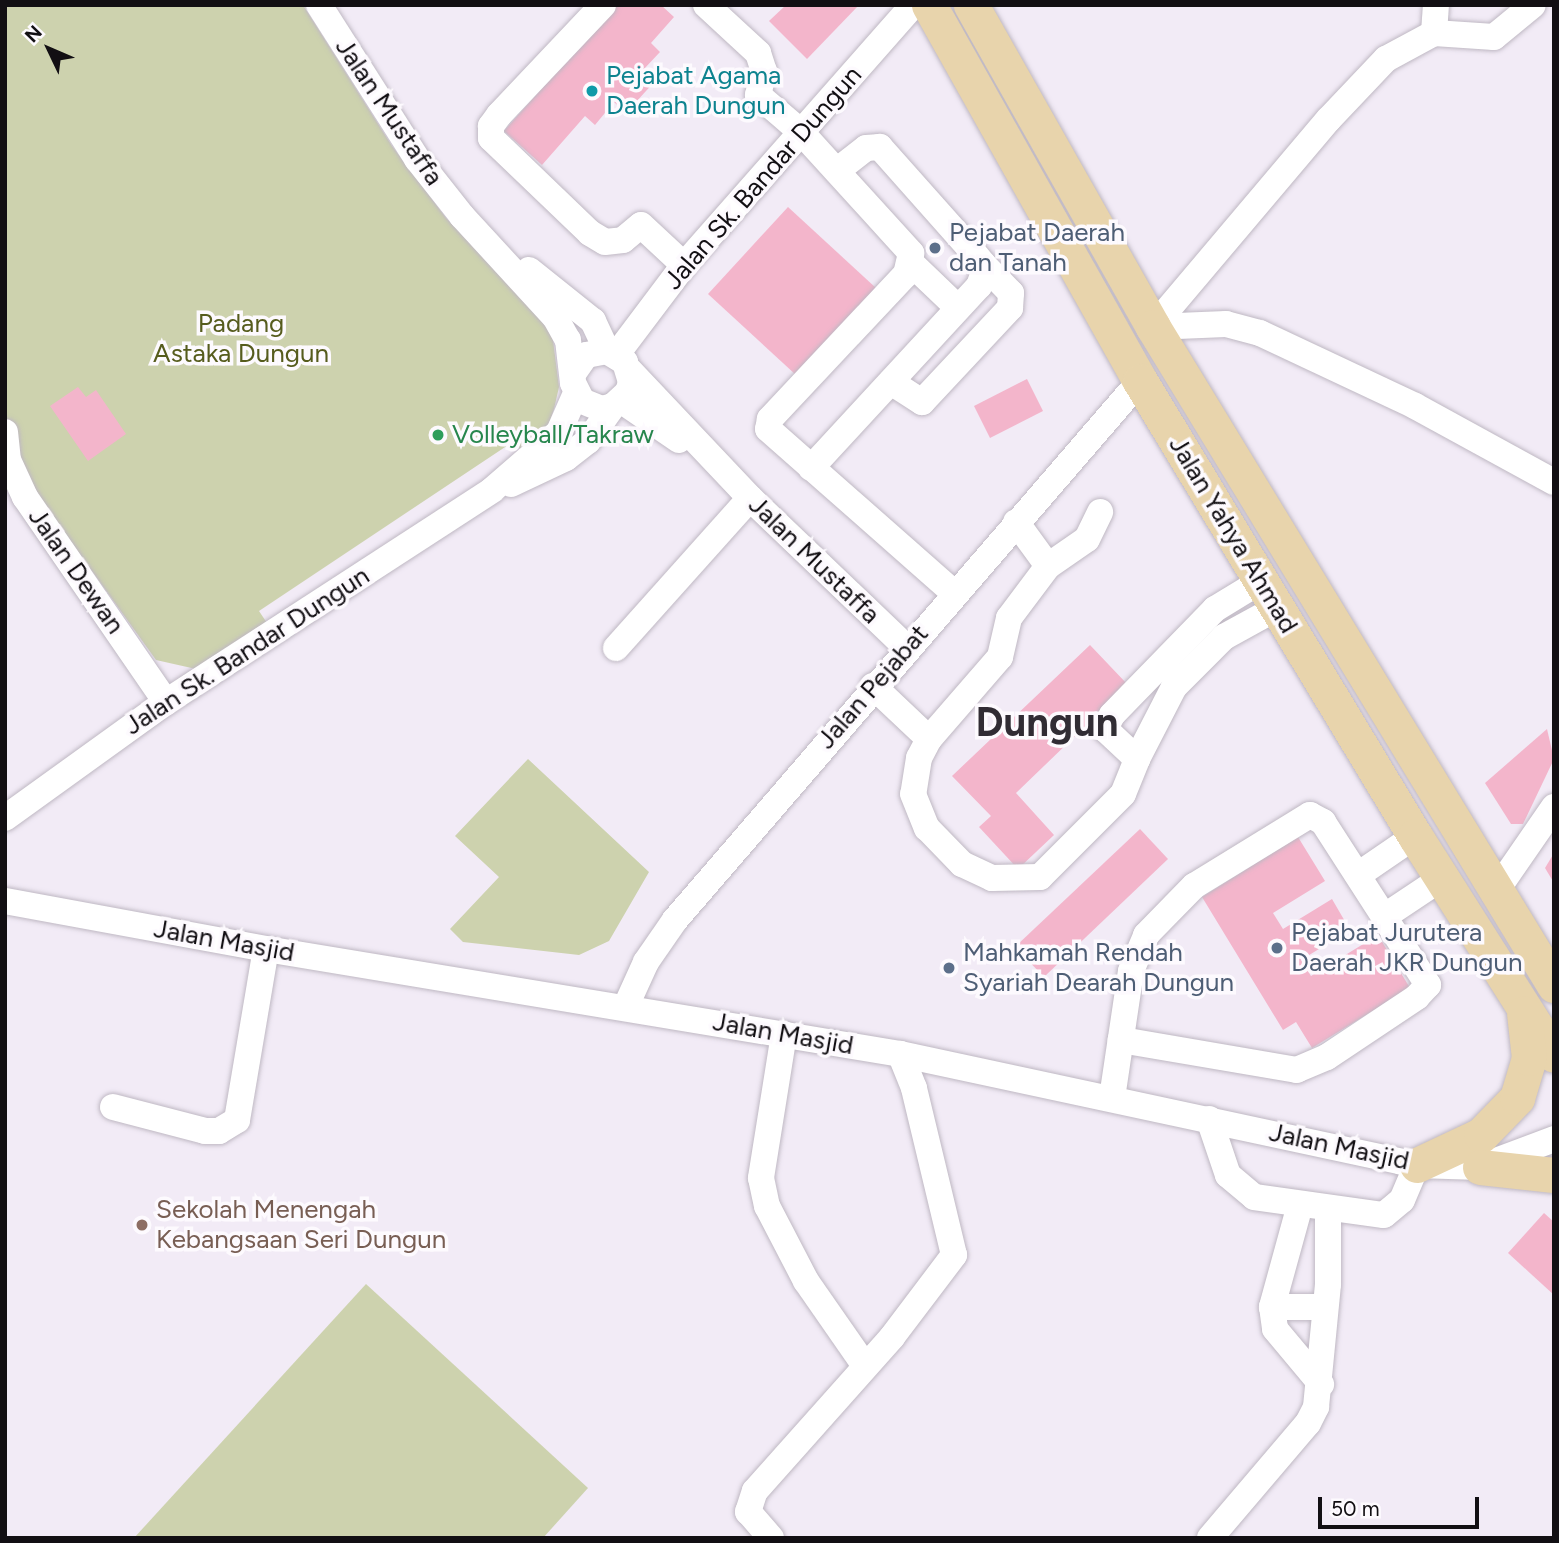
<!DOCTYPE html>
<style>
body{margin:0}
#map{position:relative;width:1559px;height:1543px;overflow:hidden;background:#f2ebf6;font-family:Figtree,sans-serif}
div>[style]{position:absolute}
.green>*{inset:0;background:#cdd2ae}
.building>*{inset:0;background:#f3b5cb}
.roads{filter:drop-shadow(0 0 2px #bfb8c3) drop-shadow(0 0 2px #bfb8c3)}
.minor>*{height:26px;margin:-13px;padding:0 13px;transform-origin:13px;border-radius:13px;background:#fff}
.major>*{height:35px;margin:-17.5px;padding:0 17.5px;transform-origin:17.5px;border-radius:17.5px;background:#e8d4ac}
.dots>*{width:19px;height:19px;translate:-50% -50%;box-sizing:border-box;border:4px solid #fdfafe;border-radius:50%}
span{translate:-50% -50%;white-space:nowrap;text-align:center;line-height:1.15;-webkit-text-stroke:7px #fdfafe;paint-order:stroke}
.culture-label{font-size:26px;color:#0d838f}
.left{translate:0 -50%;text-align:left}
.street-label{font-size:26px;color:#120f13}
.service-label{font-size:26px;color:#4e5e75}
.park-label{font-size:26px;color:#565c1d}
.leisure-label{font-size:26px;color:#27864d}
.education-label{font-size:26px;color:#785e54}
.town-label{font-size:40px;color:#312c34;font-weight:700}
.frame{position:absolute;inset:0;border:7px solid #120f13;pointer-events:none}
.north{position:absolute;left:14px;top:14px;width:70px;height:70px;-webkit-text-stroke:5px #fdfafe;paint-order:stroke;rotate:314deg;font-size:19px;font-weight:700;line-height:28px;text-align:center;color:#120f13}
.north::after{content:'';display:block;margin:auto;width:24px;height:32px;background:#120f13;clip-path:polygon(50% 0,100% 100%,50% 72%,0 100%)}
.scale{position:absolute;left:1318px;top:1497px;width:161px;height:32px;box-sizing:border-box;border:4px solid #120f13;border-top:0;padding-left:9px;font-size:21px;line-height:24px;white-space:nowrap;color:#120f13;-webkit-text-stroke:5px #fdfafe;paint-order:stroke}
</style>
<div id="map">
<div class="green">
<div style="clip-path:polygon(5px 5px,303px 5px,392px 146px,446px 218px,546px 324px,553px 340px,559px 387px,554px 409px,548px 427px,522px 452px,514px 441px,259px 611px,267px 623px,196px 669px,156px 660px,28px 482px,5px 492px)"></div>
<div style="clip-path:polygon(528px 759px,649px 872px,609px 941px,579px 955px,463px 942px,450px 929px,499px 877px,455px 836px)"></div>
<div style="clip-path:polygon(366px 1284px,588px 1488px,543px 1538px,134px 1538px)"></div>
</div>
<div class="building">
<div style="clip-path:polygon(616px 5px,661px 5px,674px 17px,651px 43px,660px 52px,644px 69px,656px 80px,626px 113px,614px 102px,595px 125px,585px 116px,542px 165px,504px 131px)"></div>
<div style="clip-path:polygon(786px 5px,859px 5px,807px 59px,769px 21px)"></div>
<div style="clip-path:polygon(788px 207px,876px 288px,796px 375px,708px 294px)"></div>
<div style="clip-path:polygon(1027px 379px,1043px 411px,990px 438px,974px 406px)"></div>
<div style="clip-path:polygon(78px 387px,86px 397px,96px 390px,126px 434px,88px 461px,50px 406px)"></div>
<div style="clip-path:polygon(1090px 645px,1128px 685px,1016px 793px,1054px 835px,1018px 869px,979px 827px,991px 816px,952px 776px)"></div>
<div style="clip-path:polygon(1547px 729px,1554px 759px,1523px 824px,1511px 824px,1485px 783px)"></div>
<div style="clip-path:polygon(1140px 829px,1168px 859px,1044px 977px,1015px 947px)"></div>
<div style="clip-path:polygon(1298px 837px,1325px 881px,1273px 913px,1283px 929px,1332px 899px,1350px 930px,1301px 960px,1311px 976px,1378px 935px,1410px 988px,1312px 1048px,1296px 1022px,1283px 1030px,1202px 897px)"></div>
<div style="clip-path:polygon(1554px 853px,1554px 883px,1545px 868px)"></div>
<div style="clip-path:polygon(1544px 1213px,1554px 1222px,1554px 1295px,1508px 1253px)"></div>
</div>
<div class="roads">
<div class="minor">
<div style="left:319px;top:5px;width:183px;rotate:57.5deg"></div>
<div style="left:417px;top:159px;width:73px;rotate:51.7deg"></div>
<div style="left:462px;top:216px;width:137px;rotate:47.4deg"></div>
<div style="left:555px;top:317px;width:26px;rotate:61deg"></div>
<div style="left:568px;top:340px;width:43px;rotate:83.4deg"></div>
<div style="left:573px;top:383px;width:20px;rotate:63deg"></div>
<div style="left:582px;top:401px;width:22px;rotate:22deg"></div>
<div style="left:602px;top:409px;width:11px;rotate:-15deg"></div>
<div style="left:613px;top:406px;width:21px;rotate:-43deg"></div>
<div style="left:628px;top:392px;width:10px;rotate:-73deg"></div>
<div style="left:631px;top:382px;width:21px;rotate:-107deg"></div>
<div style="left:625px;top:362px;width:21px;rotate:-149deg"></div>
<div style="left:607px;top:351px;width:21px;rotate:169deg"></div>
<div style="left:586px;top:355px;width:21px;rotate:125deg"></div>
<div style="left:603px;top:5px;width:151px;rotate:133.4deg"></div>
<div style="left:499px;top:115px;width:14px;rotate:126deg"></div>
<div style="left:491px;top:126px;width:12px;rotate:90deg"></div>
<div style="left:491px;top:138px;width:137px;rotate:43.8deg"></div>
<div style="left:590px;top:233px;width:17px;rotate:31deg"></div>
<div style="left:605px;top:242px;width:18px;rotate:-6deg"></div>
<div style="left:623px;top:240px;width:23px;rotate:-40deg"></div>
<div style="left:641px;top:225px;width:59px;rotate:42.9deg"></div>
<div style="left:706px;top:5px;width:71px;rotate:42.7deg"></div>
<div style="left:758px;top:53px;width:19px;rotate:72deg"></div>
<div style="left:764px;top:71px;width:25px;rotate:104deg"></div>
<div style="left:758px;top:95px;width:57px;rotate:40.7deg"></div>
<div style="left:801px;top:132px;width:164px;rotate:47.7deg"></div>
<div style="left:911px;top:253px;width:22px;rotate:103deg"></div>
<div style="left:906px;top:274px;width:199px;rotate:133.2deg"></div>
<div style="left:770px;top:419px;width:10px;rotate:101deg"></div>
<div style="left:768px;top:429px;width:248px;rotate:41.4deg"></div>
<div style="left:1434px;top:33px;width:28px;rotate:-86deg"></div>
<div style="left:911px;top:263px;width:65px;rotate:43.8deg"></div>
<div style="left:529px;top:270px;width:82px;rotate:38.6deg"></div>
<div style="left:593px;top:321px;width:33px;rotate:65deg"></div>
<div style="left:1153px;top:327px;width:272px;rotate:-49.8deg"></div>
<div style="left:1329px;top:119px;width:83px;rotate:-46.5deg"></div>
<div style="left:1386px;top:59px;width:55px;rotate:-28.4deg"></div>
<div style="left:1434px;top:33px;width:60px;rotate:3.8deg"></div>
<div style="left:1494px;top:37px;width:50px;rotate:-39.4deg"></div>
<div style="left:1153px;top:327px;width:73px;rotate:-2.4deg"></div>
<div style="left:1226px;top:324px;width:35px;rotate:15deg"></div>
<div style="left:1260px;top:333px;width:171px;rotate:25.2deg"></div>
<div style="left:1415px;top:406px;width:158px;rotate:28.7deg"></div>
<div style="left:617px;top:354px;width:111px;rotate:-53deg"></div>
<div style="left:684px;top:265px;width:346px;rotate:-48.6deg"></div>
<div style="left:630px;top:371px;width:175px;rotate:46.6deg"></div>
<div style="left:750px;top:498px;width:216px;rotate:43.7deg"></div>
<div style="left:891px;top:382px;width:37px;rotate:33deg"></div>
<div style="left:922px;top:402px;width:129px;rotate:-46.9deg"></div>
<div style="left:1010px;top:308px;width:15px;rotate:-86deg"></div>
<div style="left:1011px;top:293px;width:40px;rotate:-134deg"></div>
<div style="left:622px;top:401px;width:69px;rotate:34.4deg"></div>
<div style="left:5px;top:432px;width:28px;rotate:84deg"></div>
<div style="left:8px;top:460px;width:41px;rotate:65.3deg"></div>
<div style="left:25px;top:497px;width:249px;rotate:55.5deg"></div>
<div style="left:811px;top:468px;width:248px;rotate:-47.3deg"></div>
<div style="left:979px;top:286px;width:12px;rotate:-70deg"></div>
<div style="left:983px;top:275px;width:11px;rotate:-90deg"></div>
<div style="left:983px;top:264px;width:14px;rotate:-129deg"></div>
<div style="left:974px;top:253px;width:142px;rotate:-131.6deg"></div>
<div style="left:880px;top:147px;width:14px;rotate:176deg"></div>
<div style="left:866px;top:148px;width:37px;rotate:142deg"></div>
<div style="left:511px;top:484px;width:61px;rotate:-25.3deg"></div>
<div style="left:566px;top:458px;width:28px;rotate:-38deg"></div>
<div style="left:588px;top:441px;width:43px;rotate:-54.5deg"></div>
<div style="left:1016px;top:522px;width:54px;rotate:54deg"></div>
<div style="left:1048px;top:566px;width:65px;rotate:126.9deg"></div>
<div style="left:1009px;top:618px;width:40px;rotate:103deg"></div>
<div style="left:1000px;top:657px;width:108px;rotate:130.9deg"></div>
<div style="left:929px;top:739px;width:21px;rotate:118deg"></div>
<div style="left:919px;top:758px;width:36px;rotate:99deg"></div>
<div style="left:913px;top:794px;width:37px;rotate:68deg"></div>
<div style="left:927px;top:828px;width:50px;rotate:45.8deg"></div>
<div style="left:962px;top:864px;width:33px;rotate:25deg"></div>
<div style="left:992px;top:878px;width:48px;rotate:-1.2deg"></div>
<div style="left:1040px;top:877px;width:117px;rotate:-45deg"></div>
<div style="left:1123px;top:794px;width:38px;rotate:-68deg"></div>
<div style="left:1048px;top:566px;width:47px;rotate:-34.7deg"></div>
<div style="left:1087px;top:539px;width:30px;rotate:-64deg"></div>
<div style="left:1261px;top:581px;width:54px;rotate:148.7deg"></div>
<div style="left:1215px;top:609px;width:148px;rotate:134.2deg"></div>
<div style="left:1112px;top:715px;width:16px;rotate:117deg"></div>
<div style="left:1105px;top:729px;width:44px;rotate:43.2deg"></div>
<div style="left:1137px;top:759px;width:81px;rotate:-62.8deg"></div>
<div style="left:1174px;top:687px;width:71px;rotate:-45deg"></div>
<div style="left:1224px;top:637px;width:60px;rotate:-28.7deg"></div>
<div style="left:616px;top:648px;width:201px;rotate:-48.2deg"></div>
<div style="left:873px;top:686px;width:77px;rotate:43.4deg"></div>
<div style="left:5px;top:818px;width:198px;rotate:-35.8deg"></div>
<div style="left:166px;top:702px;width:389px;rotate:-33deg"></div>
<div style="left:492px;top:490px;width:89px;rotate:-40.9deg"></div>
<div style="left:559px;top:432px;width:43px;rotate:-66.4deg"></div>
<div style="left:1358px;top:875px;width:69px;rotate:-34.4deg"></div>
<div style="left:1494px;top:894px;width:106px;rotate:-55.4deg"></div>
<div style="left:5px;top:901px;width:265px;rotate:10.4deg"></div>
<div style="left:266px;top:949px;width:643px;rotate:9.4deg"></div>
<div style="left:900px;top:1054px;width:529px;rotate:12.12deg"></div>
<div style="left:1417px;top:1165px;width:63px;rotate:1.8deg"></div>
<div style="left:1480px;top:1167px;width:79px;rotate:-20.7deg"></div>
<div style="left:1385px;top:916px;width:69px;rotate:-33.7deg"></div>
<div style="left:626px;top:1006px;width:48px;rotate:-65.6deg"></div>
<div style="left:646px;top:962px;width:51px;rotate:-55.4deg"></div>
<div style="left:675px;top:920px;width:712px;rotate:-49.22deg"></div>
<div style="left:784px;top:1034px;width:146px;rotate:99.1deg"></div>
<div style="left:761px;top:1178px;width:29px;rotate:78deg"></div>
<div style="left:767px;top:1206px;width:85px;rotate:62.5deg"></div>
<div style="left:806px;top:1281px;width:103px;rotate:55.2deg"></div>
<div style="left:1112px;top:1098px;width:128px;rotate:-81.5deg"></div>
<div style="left:1131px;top:971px;width:39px;rotate:-67deg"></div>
<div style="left:1146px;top:935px;width:69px;rotate:-45.6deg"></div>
<div style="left:1194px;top:886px;width:136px;rotate:-31.5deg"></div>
<div style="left:1310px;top:815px;width:15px;rotate:28deg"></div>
<div style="left:1323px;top:822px;width:194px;rotate:57.2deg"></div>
<div style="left:1428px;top:985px;width:16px;rotate:133deg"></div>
<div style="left:1417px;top:997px;width:108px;rotate:146.3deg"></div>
<div style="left:1327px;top:1057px;width:33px;rotate:157deg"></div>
<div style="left:1297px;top:1070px;width:179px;rotate:-170.3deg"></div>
<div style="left:113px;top:1107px;width:95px;rotate:14.6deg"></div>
<div style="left:205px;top:1131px;width:14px"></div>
<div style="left:219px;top:1131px;width:21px;rotate:-31deg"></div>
<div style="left:237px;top:1120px;width:173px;rotate:-80.4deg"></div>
<div style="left:1209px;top:1119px;width:59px;rotate:71.3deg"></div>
<div style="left:1228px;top:1175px;width:34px;rotate:40deg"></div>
<div style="left:1254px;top:1197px;width:131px;rotate:7.9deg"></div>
<div style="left:1384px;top:1215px;width:23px;rotate:-40deg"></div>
<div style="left:1402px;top:1200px;width:38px;rotate:-67deg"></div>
<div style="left:1300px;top:1205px;width:106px;rotate:105.4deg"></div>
<div style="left:1272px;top:1307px;width:22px;rotate:82deg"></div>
<div style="left:1275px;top:1329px;width:72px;rotate:50.1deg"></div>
<div style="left:1272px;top:1307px;width:53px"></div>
<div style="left:771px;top:1538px;width:35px;rotate:-131deg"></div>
<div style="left:748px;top:1512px;width:22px;rotate:-72deg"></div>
<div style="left:755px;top:1491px;width:206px;rotate:-48.3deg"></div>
<div style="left:892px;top:1337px;width:103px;rotate:-52.9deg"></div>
<div style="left:954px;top:1255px;width:172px;rotate:-103.5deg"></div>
<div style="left:914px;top:1088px;width:37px;rotate:-112deg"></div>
<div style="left:1210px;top:1538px;width:151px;rotate:-49.6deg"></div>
<div style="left:1308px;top:1423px;width:18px;rotate:-63deg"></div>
<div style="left:1316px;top:1407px;width:124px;rotate:-84.4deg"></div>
<div style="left:1328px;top:1284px;width:75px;rotate:-90deg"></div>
</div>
<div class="major">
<div style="left:929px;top:5px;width:431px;rotate:60.7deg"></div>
<div style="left:1140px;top:381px;width:532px;rotate:58.85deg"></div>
<div style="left:1415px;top:836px;width:259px;rotate:57.6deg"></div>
<div style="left:971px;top:5px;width:370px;rotate:60.5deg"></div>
<div style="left:1153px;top:327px;width:771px;rotate:58.64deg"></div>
<div style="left:1417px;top:1165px;width:71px;rotate:-25.1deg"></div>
<div style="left:1481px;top:1135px;width:52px;rotate:-45.8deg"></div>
<div style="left:1517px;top:1098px;width:42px;rotate:-73.3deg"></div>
<div style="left:1529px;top:1058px;width:45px;rotate:-96.3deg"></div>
<div style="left:1480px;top:1167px;width:74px;rotate:6.2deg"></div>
</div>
</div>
<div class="dots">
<div style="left:592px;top:91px;background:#0f9aa8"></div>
<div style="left:935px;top:248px;background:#5c6f8a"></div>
<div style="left:438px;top:435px;background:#2e9e5b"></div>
<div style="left:1277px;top:948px;background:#5c6f8a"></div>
<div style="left:949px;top:968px;background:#5c6f8a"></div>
<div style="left:142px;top:1225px;background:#8d6e63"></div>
</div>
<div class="culture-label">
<span class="left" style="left:606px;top:91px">Pejabat Agama<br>Daerah Dungun</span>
</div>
<div class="street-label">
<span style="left:389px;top:112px;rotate:56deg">Jalan Mustaffa</span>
<span style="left:763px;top:178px;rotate:-49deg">Jalan Sk. Bandar Dungun</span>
<span style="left:1233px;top:535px;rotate:59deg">Jalan Yahya Ahmad</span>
<span style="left:814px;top:560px;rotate:44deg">Jalan Mustaffa</span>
<span style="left:76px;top:571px;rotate:55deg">Jalan Dewan</span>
<span style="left:247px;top:651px;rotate:-33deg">Jalan Sk. Bandar Dungun</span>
<span style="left:873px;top:687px;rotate:-49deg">Jalan Pejabat</span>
<span style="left:224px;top:941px;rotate:10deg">Jalan Masjid</span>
<span style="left:783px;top:1034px;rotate:10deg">Jalan Masjid</span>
<span style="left:1339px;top:1147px;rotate:12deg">Jalan Masjid</span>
</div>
<div class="service-label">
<span class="left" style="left:949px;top:248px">Pejabat Daerah<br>dan Tanah</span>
<span class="left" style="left:1291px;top:948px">Pejabat Jurutera<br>Daerah JKR Dungun</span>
<span class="left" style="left:963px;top:968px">Mahkamah Rendah<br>Syariah Dearah Dungun</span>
</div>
<div class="park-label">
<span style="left:241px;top:339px">Padang<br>Astaka Dungun</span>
</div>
<div class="leisure-label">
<span class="left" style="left:452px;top:435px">Volleyball/Takraw</span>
</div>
<div class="education-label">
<span class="left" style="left:156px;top:1225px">Sekolah Menengah<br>Kebangsaan Seri Dungun</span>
</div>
<div class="town-label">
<span style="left:1047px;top:722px">Dungun</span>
</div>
<div class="frame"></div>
<div class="north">N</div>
<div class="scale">50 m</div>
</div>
